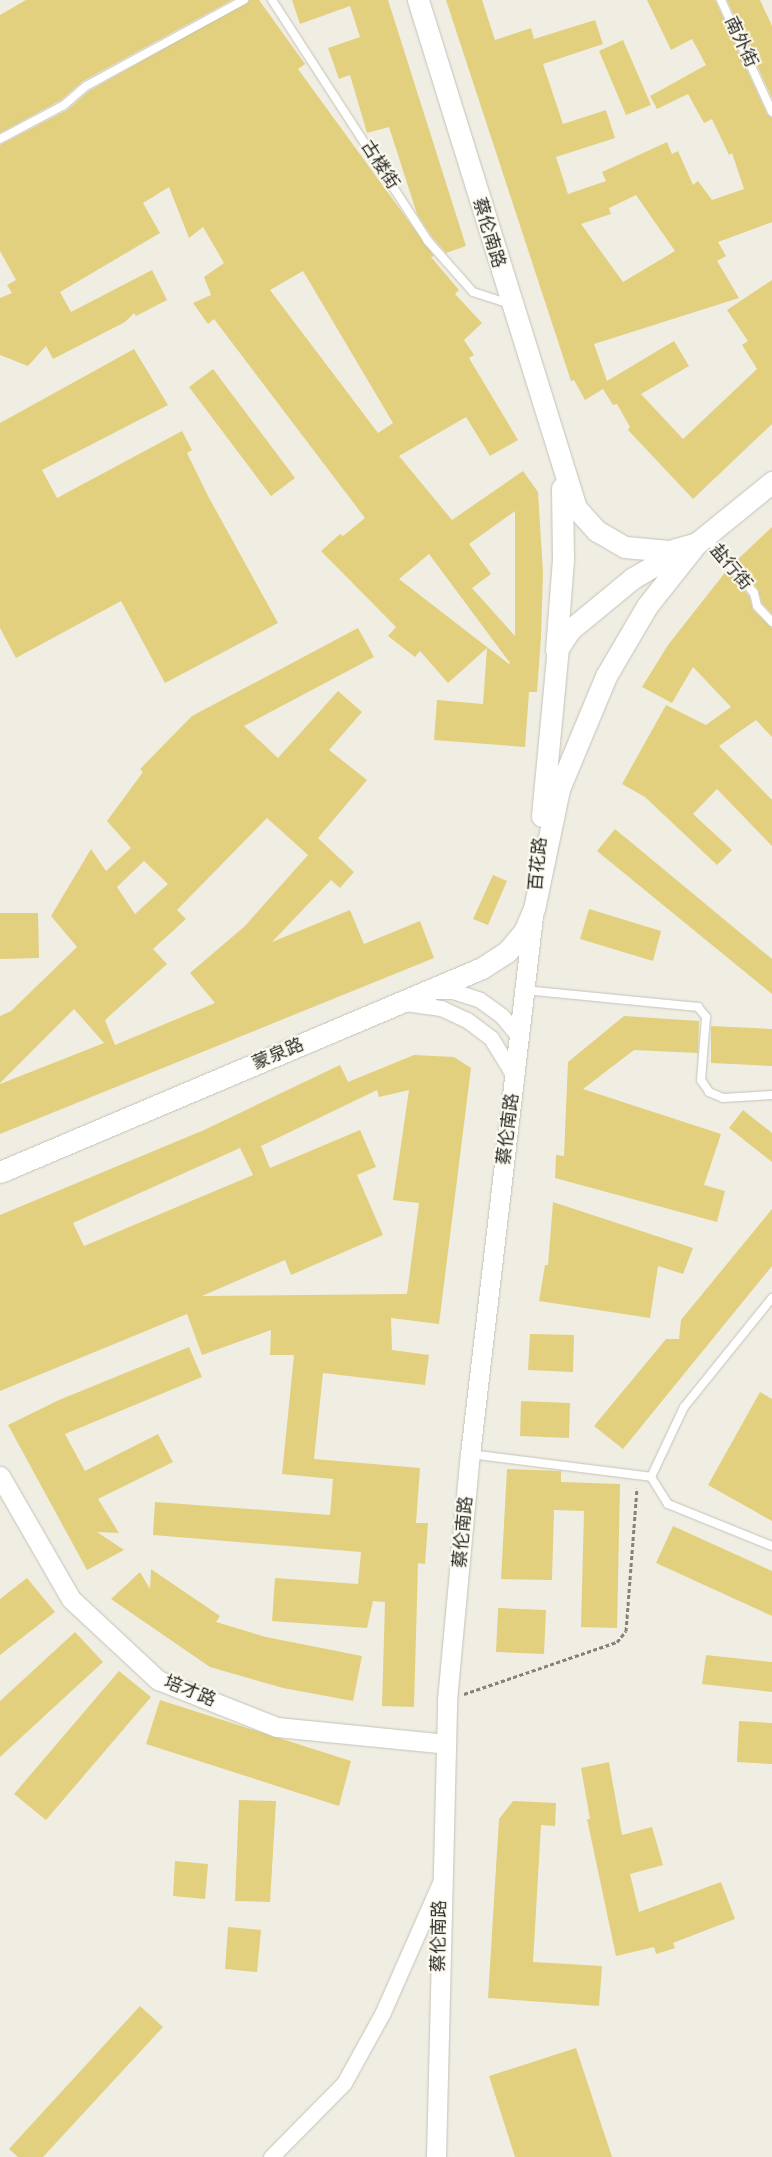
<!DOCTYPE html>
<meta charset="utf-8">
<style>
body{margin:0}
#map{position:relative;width:772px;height:2157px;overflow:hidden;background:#f0eee3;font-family:"Roboto Condensed","Noto Sans SC",sans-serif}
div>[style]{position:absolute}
.building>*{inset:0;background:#e2d07e}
.path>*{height:3px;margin-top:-1.5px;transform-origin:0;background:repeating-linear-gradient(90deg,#84827b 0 4px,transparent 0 6.5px)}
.roads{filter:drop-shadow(0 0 1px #c4c2b8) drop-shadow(0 0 1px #c4c2b8)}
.service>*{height:8px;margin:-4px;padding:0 4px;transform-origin:4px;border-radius:4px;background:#fff}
.minor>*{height:15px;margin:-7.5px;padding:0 7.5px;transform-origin:7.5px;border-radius:7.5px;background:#fff}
.tertiary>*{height:19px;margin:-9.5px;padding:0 9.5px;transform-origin:9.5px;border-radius:9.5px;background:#fff}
.secondary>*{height:21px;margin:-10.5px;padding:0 10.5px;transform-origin:10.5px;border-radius:10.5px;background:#fff}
span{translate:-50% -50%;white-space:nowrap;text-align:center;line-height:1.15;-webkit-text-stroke:4px #fdfbf1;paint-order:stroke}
.street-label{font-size:18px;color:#2b2a26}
</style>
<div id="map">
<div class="building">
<div style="clip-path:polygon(26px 0,232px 0,83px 81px,61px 100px,0 133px,0 15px)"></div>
<div style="clip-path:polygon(evenodd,250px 0,259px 0,305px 64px,298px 69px,434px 256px,431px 257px,459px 290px,455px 294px,482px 323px,464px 340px,474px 355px,469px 358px,518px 440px,490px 456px,466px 417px,399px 456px,452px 520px,523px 471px,538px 492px,543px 573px,541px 637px,537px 692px,529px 692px,525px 747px,434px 740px,437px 700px,483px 704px,487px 648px,448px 683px,420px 651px,415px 657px,388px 636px,396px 627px,321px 551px,340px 534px,343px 536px,365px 518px,214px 319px,208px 324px,193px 303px,211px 295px,204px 277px,224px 263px,203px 227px,189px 238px,169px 187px,143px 203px,160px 233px,60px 292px,71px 312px,152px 270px,167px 300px,136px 316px,134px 313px,125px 322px,53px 359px,46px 346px,28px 366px,0 355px,0 298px,12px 293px,7px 285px,16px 280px,0 251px,0 145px,67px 110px,89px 91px,250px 0,303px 271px,393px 423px,378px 433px,270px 290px,303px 271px,250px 0,515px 511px,515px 636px,472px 588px,491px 574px,469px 544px,515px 511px,250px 0,429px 554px,510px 663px,509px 664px,399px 579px,429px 554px)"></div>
<div style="clip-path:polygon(292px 0,388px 0,466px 246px,446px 253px,432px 237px,417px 214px,389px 127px,367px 133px,350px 75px,339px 79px,328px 48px,360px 37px,350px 6px,300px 24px)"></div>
<div style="clip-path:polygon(evenodd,446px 0,482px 0,495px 40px,531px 28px,534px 39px,595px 20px,603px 44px,543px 64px,563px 124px,606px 110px,615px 138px,556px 157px,568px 194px,606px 181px,602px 172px,667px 142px,672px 154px,678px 151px,693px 185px,698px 181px,712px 200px,744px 189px,732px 153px,729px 155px,712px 119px,704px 123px,688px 94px,657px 109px,650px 96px,706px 65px,692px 39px,671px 50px,647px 0,715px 0,767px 114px,772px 118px,772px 222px,718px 242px,726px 256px,717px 261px,739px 298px,594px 344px,607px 381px,674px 341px,689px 366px,641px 394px,683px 439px,757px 369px,742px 345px,748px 341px,727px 310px,772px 280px,772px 424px,693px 499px,628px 430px,630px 427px,617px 404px,613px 405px,603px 389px,585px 400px,574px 380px,571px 381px,446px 0,636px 195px,675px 251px,623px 282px,581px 224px,611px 214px,609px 208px,636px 195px)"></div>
<div style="clip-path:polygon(727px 0,760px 0,772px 26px,772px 98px)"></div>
<div style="clip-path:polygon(623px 40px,651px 105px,626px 115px,599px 51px)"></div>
<div style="clip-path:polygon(134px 349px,168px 405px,42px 470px,57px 498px,182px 431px,192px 450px,187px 453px,208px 496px,278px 623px,165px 683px,121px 601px,16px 658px,0 628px,0 423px)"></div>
<div style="clip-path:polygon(213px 369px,295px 478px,271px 496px,189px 387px)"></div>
<div style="clip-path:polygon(772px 527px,772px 614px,762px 603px,758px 589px,735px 562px)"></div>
<div style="clip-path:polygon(727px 570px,749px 596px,753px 610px,772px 628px,772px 737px,756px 720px,719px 746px,772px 800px,772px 846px,717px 789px,693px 814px,732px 850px,717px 865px,645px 797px,622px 784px,666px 705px,706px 725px,731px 707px,693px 667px,672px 703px,642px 687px,668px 645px)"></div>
<div style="clip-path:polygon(evenodd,358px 628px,374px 657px,244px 726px,278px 758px,338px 691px,362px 712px,329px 750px,367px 780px,318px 838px,354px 872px,340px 888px,331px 880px,272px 942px,350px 910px,364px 944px,420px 921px,434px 958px,0 1134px,0 1084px,104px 1043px,74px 1009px,0 1083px,0 1016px,11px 1011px,77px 947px,51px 916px,91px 849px,106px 871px,131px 848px,107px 821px,143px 772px,140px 769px,192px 716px,358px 628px,267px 818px,308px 855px,245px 926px,190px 973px,215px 1003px,115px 1045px,105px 1020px,167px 964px,153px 949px,186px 919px,177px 910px,267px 818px,358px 628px,144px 861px,168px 884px,135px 914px,117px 887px,144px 861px)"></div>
<div style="clip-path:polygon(615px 829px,772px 959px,772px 994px,597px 851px)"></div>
<div style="clip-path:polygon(493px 875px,507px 881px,488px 925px,473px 919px)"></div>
<div style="clip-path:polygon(589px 909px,661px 931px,653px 961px,580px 939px)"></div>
<div style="clip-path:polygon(0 913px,38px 913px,39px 958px,0 959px)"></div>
<div style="clip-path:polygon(624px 1016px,699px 1021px,698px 1053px,634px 1050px,583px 1089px,721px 1134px,704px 1185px,725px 1191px,717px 1222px,555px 1178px,556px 1155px,564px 1156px,568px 1062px)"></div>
<div style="clip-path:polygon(711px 1026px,772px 1029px,772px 1066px,711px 1063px)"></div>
<div style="clip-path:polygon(evenodd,414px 1055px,454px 1057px,471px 1068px,439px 1324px,391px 1318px,392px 1350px,429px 1355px,425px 1385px,323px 1373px,314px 1459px,420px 1468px,416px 1523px,428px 1523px,425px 1564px,418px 1563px,414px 1707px,382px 1706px,385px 1602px,373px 1601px,367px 1628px,272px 1621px,275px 1578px,358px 1584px,361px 1552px,153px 1535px,155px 1502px,330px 1515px,333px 1479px,282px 1474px,294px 1355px,270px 1355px,271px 1330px,202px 1355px,187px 1314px,0 1391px,0 1215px,204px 1130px,340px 1065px,348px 1082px,414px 1055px,377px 1090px,379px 1097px,409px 1090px,393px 1200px,419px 1203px,407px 1294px,202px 1296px,285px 1260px,291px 1275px,383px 1235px,357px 1175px,376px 1167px,360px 1130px,270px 1168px,261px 1146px,377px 1090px,414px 1055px,240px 1148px,253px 1175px,84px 1246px,73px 1223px,240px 1148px)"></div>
<div style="clip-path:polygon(743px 1110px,772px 1133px,772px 1162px,729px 1128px)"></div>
<div style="clip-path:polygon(553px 1202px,693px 1248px,683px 1274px,658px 1266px,650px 1318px,539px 1301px,545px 1265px,548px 1265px)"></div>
<div style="clip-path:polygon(772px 1209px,772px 1266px,623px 1449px,594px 1426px,666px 1339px,679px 1339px,681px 1320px)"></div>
<div style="clip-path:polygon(530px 1334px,574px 1335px,573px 1372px,528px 1370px)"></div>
<div style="clip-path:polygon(189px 1347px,202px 1377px,65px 1434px,85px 1471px,158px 1434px,173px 1462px,98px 1499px,119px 1533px,97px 1532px,124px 1550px,87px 1570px,8px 1425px,59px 1400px)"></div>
<div style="clip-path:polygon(760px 1392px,772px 1399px,772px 1521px,708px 1485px)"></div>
<div style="clip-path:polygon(521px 1401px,570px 1403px,569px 1438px,520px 1436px)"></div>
<div style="clip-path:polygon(507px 1469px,561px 1471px,561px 1482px,620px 1484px,617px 1628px,581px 1627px,584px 1511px,554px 1510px,552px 1580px,501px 1579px)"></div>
<div style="clip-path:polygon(673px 1526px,772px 1571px,772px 1616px,656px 1563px)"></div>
<div style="clip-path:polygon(151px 1569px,220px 1616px,216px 1622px,266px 1637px,362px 1656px,353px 1701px,283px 1688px,210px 1667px,111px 1599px,140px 1572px,150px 1589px)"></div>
<div style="clip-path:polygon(27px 1578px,55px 1612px,0 1655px,0 1599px)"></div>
<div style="clip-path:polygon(498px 1608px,546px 1610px,544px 1654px,496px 1652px)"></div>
<div style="clip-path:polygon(75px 1632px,103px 1662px,0 1757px,0 1701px)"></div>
<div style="clip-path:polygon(706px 1655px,772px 1662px,772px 1692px,702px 1684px)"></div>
<div style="clip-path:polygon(119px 1671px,151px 1697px,46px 1820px,14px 1794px)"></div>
<div style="clip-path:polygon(160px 1700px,351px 1761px,339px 1806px,146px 1744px)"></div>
<div style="clip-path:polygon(739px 1721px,772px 1723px,772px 1764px,737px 1762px)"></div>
<div style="clip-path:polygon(609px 1762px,622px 1835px,652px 1827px,663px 1865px,630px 1874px,639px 1912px,721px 1882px,735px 1919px,673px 1943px,675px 1948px,656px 1954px,654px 1947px,616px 1956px,587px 1819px,590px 1819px,581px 1768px)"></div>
<div style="clip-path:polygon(239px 1800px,276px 1801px,270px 1902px,235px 1901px)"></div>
<div style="clip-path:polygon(513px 1801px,556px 1803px,555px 1826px,541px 1825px,533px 1962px,602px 1966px,599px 2006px,488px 1998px,499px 1819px)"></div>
<div style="clip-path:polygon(175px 1861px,208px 1864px,205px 1899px,173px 1896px)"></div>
<div style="clip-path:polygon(228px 1927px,261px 1930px,257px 1972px,225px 1969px)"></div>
<div style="clip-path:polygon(140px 2006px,163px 2027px,43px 2157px,18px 2157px,9px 2149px)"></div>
<div style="clip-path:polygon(576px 2048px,612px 2157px,515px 2157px,489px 2076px)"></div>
</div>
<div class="path">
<div style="left:464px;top:1694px;width:162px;rotate:-18.8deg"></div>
<div style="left:617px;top:1642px;width:14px;rotate:-51deg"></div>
<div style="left:626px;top:1631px;width:143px;rotate:-85.6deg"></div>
</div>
<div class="roads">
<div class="service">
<div style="left:272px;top:0;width:286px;rotate:57.1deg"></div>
<div style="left:427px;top:240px;width:69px;rotate:48.5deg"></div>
<div style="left:473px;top:292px;width:38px;rotate:18deg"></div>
<div style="left:721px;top:0;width:123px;rotate:65.5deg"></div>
<div style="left:0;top:139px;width:72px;rotate:-28deg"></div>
<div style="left:64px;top:105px;width:29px;rotate:-41deg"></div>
<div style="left:86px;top:86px;width:180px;rotate:-28.6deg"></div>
<div style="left:707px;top:538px;width:72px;rotate:49.5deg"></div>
<div style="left:754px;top:593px;width:13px;rotate:77deg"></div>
<div style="left:757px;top:606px;width:22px;rotate:47deg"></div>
<div style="left:524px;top:990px;width:175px;rotate:5.6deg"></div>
<div style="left:698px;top:1007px;width:13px;rotate:51deg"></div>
<div style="left:706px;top:1017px;width:63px;rotate:94.5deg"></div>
<div style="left:701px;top:1080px;width:14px;rotate:56deg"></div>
<div style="left:709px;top:1092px;width:15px;rotate:23deg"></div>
<div style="left:723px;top:1098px;width:49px;rotate:-3.5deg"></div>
<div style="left:772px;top:1298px;width:140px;rotate:128.9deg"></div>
<div style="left:684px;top:1407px;width:77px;rotate:115.2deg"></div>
<div style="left:651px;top:1477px;width:32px;rotate:58deg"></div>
<div style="left:668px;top:1504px;width:112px;rotate:22deg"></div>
<div style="left:470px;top:1454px;width:182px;rotate:7.2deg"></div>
</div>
<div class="minor">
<div style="left:435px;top:991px;width:18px"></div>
<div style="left:453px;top:991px;width:28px;rotate:18deg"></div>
<div style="left:480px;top:1000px;width:27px;rotate:36deg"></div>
<div style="left:502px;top:1016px;width:27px;rotate:51deg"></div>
<div style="left:405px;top:1003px;width:36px;rotate:8deg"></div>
<div style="left:441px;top:1008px;width:29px;rotate:25deg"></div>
<div style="left:467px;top:1020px;width:30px;rotate:37deg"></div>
<div style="left:491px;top:1038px;width:44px;rotate:58.8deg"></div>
<div style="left:271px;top:2157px;width:104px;rotate:-45.4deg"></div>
<div style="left:344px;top:2083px;width:81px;rotate:-61.2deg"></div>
<div style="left:383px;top:2012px;width:141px;rotate:-66.2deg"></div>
</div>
<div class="tertiary">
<div style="left:0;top:1476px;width:142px;rotate:60deg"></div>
<div style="left:71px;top:1599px;width:119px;rotate:43deg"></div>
<div style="left:158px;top:1680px;width:128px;rotate:21.6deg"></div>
<div style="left:277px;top:1727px;width:170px;rotate:5.7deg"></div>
<div style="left:436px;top:2157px;width:457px;rotate:-88.6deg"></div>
<div style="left:447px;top:1700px;width:247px;rotate:-84.7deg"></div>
<div style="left:470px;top:1454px;width:542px;rotate:-83.32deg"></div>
</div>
<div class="secondary">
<div style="left:418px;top:0;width:532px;rotate:72.72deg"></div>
<div style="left:576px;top:508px;width:31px;rotate:48deg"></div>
<div style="left:597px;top:531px;width:32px;rotate:30deg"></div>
<div style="left:625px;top:547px;width:44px;rotate:5.2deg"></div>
<div style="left:669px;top:551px;width:29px;rotate:-16deg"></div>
<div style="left:556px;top:650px;width:91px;rotate:-85.6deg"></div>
<div style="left:563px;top:559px;width:71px;rotate:-90.8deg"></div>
<div style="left:542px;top:816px;width:169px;rotate:-84.6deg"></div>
<div style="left:558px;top:648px;width:23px;rotate:-56deg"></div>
<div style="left:571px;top:629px;width:80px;rotate:-39.4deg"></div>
<div style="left:633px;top:578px;width:50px;rotate:-30.2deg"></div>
<div style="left:0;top:1172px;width:523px;rotate:-22.94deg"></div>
<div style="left:482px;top:968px;width:30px;rotate:-33deg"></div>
<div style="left:507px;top:952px;width:26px;rotate:-50deg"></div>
<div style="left:524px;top:932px;width:25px;rotate:-67deg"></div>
<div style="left:534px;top:909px;width:123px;rotate:-78.2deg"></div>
<div style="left:559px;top:789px;width:122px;rotate:-67.4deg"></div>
<div style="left:606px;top:676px;width:81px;rotate:-59.6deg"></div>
<div style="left:647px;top:606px;width:80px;rotate:-51.6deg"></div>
<div style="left:697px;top:543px;width:97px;rotate:-39.1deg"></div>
</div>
</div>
<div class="street-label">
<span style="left:741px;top:42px;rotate:65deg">南外街</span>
<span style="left:380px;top:165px;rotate:57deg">古楼街</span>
<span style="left:489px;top:233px;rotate:73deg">蔡伦南路</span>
<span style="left:731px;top:567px;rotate:50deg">盐行街</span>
<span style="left:538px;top:864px;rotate:-85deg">百花路</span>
<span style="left:278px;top:1054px;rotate:-23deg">蒙泉路</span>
<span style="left:508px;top:1129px;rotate:-83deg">蔡伦南路</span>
<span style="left:463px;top:1532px;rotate:-85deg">蔡伦南路</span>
<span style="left:190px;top:1691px;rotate:22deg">培才路</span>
<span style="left:439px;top:1936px;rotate:-89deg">蔡伦南路</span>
</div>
</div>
